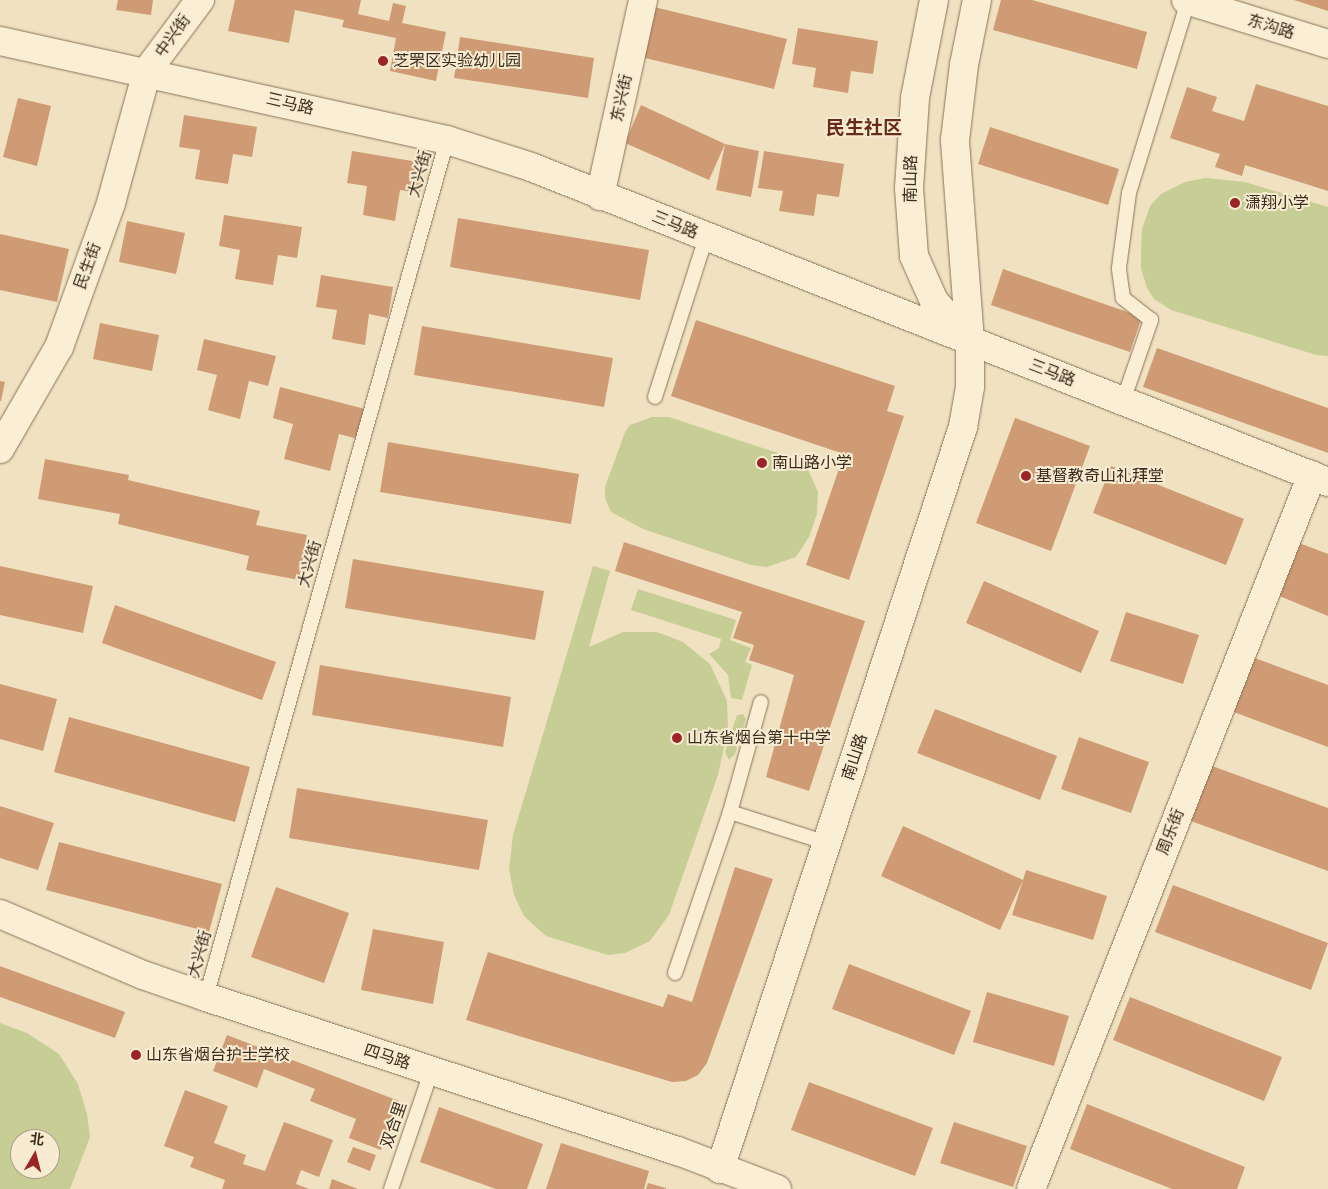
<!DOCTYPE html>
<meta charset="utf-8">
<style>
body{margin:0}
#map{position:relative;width:1328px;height:1189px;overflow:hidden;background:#f0e2c1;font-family:Spectral,"Noto Sans SC",serif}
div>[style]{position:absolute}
.green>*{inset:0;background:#c7ce95}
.building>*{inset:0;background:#cf9b75}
.roads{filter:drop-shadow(0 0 1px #8a7358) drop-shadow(0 0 1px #8a7358)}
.lane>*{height:14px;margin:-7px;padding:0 7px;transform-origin:7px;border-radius:7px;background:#faefd5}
.street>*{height:28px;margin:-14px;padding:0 14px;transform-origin:14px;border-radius:14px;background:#faefd5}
.secondary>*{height:28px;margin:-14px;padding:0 14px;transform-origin:14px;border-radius:14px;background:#faefd5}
.dots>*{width:14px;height:14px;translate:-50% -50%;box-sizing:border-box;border:2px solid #f7ecd1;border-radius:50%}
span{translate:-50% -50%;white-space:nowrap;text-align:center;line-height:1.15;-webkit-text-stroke:4px #f7ecd1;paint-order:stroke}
.street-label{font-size:16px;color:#392b1d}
.poi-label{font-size:16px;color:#392b1d}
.left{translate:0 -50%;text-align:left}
.quarter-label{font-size:19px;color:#672b1a;font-weight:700}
.north{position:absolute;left:10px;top:1129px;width:50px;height:50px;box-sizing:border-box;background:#f7ecd1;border:1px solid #ab9f89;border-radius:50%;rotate:8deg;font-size:14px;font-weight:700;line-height:20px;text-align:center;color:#392b1d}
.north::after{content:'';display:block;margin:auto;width:18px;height:22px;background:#9b2526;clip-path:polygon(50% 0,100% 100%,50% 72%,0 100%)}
</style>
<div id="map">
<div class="green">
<div style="clip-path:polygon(1205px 178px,1245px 182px,1328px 207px,1328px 356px,1316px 355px,1171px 310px,1154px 299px,1147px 288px,1141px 269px,1141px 248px,1142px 229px,1150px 206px,1161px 194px,1185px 182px)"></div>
<div style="clip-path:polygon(652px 417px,669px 417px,790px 457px,807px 467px,818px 492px,817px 514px,809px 537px,796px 557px,767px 567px,751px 565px,643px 529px,611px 512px,605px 498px,605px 487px,625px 432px,630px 425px)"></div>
<div style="clip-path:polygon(593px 566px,610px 571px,589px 647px,623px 632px,656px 632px,668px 636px,683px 642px,710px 664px,727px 701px,728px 728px,718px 775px,669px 915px,650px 941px,625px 953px,608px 955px,546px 936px,524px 916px,514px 895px,509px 869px,513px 835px)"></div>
<div style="clip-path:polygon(638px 589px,736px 620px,730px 640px,751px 648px,745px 662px,752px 665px,742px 700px,731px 698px,728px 675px,709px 654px,719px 648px,721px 639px,631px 610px)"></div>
<div style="clip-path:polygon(743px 714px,746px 719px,735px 754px,729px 760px,725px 752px,737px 715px)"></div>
<div style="clip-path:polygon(evenodd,0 1023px,27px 1033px,59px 1054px,78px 1084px,87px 1114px,90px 1137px,70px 1189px,0 1189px,0 1023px,20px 1139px,50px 1139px,50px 1169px,20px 1169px,20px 1139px)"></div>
</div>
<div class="building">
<div style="clip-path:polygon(118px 0,153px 0,151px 15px,116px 10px)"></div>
<div style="clip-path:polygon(235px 0,361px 0,358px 14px,389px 21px,393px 3px,406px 6px,402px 23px,446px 32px,436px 81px,390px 71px,396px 38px,342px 27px,344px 20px,295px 10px,289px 43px,228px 31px)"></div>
<div style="clip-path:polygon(1001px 0,1032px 0,1147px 32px,1137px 69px,993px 30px)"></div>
<div style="clip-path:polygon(1295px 0,1328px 0,1328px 11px,1294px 0)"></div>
<div style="clip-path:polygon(654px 7px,787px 39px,774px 89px,641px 57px)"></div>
<div style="clip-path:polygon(798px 28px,878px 41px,873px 74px,851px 71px,848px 93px,813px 87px,816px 68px,792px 64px)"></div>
<div style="clip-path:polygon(460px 37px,594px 58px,588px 98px,454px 78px)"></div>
<div style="clip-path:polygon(1256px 84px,1328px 106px,1328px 191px,1245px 165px,1242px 176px,1215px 167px,1220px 154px,1170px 138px,1187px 87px,1217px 97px,1212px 111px,1244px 121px)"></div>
<div style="clip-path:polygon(18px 98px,51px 106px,37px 166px,3px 157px)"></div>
<div style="clip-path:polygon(641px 105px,725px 144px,759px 151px,751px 197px,716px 190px,725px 144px,709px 180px,625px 143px)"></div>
<div style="clip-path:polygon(184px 115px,257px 127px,252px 157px,233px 154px,228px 184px,195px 179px,200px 150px,179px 147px)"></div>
<div style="clip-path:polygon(990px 127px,1119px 169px,1108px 205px,978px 164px)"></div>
<div style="clip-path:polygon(352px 151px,424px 163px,420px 193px,400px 190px,395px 221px,363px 215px,367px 186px,347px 183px)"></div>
<div style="clip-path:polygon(764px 151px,844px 164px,839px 197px,817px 194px,814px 216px,779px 211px,783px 191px,758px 188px)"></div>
<div style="clip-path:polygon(224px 215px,302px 227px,297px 258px,278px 255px,273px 285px,235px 279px,240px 250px,219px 246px)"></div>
<div style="clip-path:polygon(458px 218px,649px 250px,640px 300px,450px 267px)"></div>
<div style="clip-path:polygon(127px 221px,185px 233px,176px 274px,119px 262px)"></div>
<div style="clip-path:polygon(0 234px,69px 249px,57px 302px,0 290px)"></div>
<div style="clip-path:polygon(1003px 269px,1142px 317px,1130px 352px,991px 305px)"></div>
<div style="clip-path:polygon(321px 275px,393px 287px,388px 318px,369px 314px,365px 345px,332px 339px,337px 310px,316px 307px)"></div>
<div style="clip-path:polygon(696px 320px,895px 386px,887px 411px,904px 416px,849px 580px,806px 565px,844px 454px,671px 396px)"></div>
<div style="clip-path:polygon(100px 323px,159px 335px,152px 371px,93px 359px)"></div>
<div style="clip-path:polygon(422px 326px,613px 358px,604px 407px,414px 375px)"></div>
<div style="clip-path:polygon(204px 339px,276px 356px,268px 386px,249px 381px,240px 419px,208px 410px,217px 375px,197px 370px)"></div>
<div style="clip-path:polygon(1157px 348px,1328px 408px,1328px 453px,1143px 387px)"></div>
<div style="clip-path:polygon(0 381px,5px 382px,1px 401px,0 401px)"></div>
<div style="clip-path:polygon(280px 387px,365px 409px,358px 439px,339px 434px,330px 471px,284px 459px,293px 424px,273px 418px)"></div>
<div style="clip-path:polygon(1015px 418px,1090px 446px,1051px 551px,976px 523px)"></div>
<div style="clip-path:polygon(388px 442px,579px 474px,571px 524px,380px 492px)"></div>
<div style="clip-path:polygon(45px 459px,129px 475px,128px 480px,260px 511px,256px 525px,307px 535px,299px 580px,246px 570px,249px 556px,118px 524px,120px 514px,38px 499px)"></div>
<div style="clip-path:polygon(1111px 466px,1244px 519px,1226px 565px,1093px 513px)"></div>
<div style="clip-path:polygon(1294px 541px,1328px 554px,1328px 616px,1272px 593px)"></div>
<div style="clip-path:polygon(624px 542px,865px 621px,809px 791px,766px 777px,794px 675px,749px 660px,754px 645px,733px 638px,742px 612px,615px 571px)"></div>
<div style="clip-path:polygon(353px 559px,544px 591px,535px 640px,345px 608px)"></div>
<div style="clip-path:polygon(0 566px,93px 586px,83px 633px,0 615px)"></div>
<div style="clip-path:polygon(984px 581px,1099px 631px,1081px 673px,966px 623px)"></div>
<div style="clip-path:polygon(115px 605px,276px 662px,262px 700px,102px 643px)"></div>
<div style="clip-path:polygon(1126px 612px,1199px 635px,1183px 684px,1110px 661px)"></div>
<div style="clip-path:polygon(1252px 657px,1328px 685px,1328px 747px,1231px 711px)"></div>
<div style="clip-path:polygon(320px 665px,511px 697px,503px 747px,312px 715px)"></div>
<div style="clip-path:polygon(0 684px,57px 699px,43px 751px,0 739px)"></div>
<div style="clip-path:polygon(935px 709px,1057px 756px,1040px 800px,917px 753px)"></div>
<div style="clip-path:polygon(69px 717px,250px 767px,235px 822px,54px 772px)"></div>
<div style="clip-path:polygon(1079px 737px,1149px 762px,1131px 813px,1061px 789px)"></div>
<div style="clip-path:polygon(1212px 766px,1328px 808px,1328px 871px,1191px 821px)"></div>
<div style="clip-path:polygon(297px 788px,488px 820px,479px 870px,289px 838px)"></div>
<div style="clip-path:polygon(0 806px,54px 823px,38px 870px,0 858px)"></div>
<div style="clip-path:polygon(903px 826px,1023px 880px,1026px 870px,1107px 896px,1093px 940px,1012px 915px,1023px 880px,1000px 930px,881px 876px)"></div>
<div style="clip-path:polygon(59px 842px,222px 884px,209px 932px,46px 890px)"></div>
<div style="clip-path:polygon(735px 867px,773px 879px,707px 1063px,698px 1075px,686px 1081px,672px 1082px,466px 1020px,488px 952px,663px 1007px,668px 994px,692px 1002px)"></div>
<div style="clip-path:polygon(1173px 885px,1328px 943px,1311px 990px,1155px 932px)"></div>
<div style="clip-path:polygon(276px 887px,349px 913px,324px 983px,251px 957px)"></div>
<div style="clip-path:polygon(373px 929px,444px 942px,433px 1004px,361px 990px)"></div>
<div style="clip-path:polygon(849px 964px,971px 1011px,954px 1055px,832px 1009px)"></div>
<div style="clip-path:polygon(0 966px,125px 1012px,115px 1038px,0 997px)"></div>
<div style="clip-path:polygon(987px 992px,1069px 1016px,1054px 1066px,973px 1042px)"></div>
<div style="clip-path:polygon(1130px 997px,1282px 1057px,1264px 1101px,1113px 1040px)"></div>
<div style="clip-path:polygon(227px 1035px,399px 1101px,381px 1150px,349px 1138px,356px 1119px,310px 1101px,315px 1089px,264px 1069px,257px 1088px,213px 1071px)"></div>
<div style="clip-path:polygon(809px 1082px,933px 1128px,915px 1176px,791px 1130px)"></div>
<div style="clip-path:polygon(185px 1090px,228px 1106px,214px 1143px,246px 1155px,243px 1164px,265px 1171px,284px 1122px,333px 1140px,319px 1177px,301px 1170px,296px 1184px,309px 1189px,222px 1189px,225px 1180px,190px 1167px,194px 1157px,164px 1146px)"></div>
<div style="clip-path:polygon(1087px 1104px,1245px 1167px,1237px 1189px,1172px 1189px,1070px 1149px)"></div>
<div style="clip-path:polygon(439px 1107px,543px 1144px,527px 1189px,496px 1189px,420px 1162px)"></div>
<div style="clip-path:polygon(954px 1122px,1027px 1146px,1013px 1187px,940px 1163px)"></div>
<div style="clip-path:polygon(561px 1143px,649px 1171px,644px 1189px,546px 1189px)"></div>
<div style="clip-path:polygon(353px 1147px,376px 1155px,370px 1171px,347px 1162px)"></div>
<div style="clip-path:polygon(332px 1179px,358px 1189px,329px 1189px)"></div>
<div style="clip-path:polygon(648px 1183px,666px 1188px,666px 1189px,646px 1189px)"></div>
</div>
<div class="roads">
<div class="lane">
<div style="left:655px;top:397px;width:168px;rotate:-72.3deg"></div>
<div style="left:1123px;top:401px;width:86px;rotate:-70.9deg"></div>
<div style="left:1151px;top:320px;width:36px;rotate:-142deg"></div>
<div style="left:1123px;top:298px;width:30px;rotate:-98deg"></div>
<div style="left:1119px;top:268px;width:76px;rotate:-82.4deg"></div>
<div style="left:1129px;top:193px;width:201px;rotate:-72.9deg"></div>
<div style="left:730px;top:812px;width:102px;rotate:17.7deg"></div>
<div style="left:675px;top:973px;width:170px;rotate:-71.1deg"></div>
<div style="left:730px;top:812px;width:114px;rotate:-74.3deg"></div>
<div style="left:206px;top:997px;width:890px;rotate:-74.29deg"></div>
<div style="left:391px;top:1189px;width:124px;rotate:-71.1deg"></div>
</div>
<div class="street">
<div style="left:1186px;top:0;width:149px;rotate:17.2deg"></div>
<div style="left:600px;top:196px;width:201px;rotate:-77.6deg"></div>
<div style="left:0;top:449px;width:118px;rotate:-60deg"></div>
<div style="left:59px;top:347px;width:153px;rotate:-70.1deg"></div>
<div style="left:111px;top:203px;width:137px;rotate:-74.7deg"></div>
<div style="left:147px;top:71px;width:89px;rotate:-53.3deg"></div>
<div style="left:0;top:914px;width:155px;rotate:23.1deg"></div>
<div style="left:143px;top:975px;width:67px;rotate:19.2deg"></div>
<div style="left:206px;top:997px;width:496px;rotate:18.1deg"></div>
<div style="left:678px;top:1151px;width:106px;rotate:21deg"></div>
<div style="left:1031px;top:1189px;width:767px;rotate:-68.52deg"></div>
</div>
<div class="secondary">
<div style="left:934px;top:0;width:100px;rotate:101deg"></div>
<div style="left:915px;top:98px;width:90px;rotate:93.8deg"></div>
<div style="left:909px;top:188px;width:68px;rotate:85.8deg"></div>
<div style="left:914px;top:256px;width:49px;rotate:66deg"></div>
<div style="left:934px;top:301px;width:48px;rotate:48.4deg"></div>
<div style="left:0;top:41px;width:458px;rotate:12.5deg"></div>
<div style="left:447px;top:140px;width:88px;rotate:17.8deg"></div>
<div style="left:531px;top:167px;width:857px;rotate:21.57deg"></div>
<div style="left:720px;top:1169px;width:781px;rotate:-71.87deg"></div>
<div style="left:963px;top:427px;width:41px;rotate:-80.1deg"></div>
<div style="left:970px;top:387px;width:46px;rotate:-90deg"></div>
<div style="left:970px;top:341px;width:202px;rotate:-94.3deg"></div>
<div style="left:955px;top:140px;width:76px;rotate:-83.2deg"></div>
<div style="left:964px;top:65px;width:66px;rotate:-78.7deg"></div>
</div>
</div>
<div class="dots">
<div style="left:383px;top:61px;background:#9b2526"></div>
<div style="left:1235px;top:203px;background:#9b2526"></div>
<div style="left:762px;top:463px;background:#9b2526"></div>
<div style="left:1026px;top:476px;background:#9b2526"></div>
<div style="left:677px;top:738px;background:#9b2526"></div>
<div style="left:136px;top:1055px;background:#9b2526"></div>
</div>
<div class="street-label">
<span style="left:1271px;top:27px;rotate:17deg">东沟路</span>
<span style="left:173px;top:36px;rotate:-54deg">中兴街</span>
<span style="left:622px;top:98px;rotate:-78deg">东兴街</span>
<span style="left:290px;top:104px;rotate:13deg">三马路</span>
<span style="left:420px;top:174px;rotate:-74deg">大兴街</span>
<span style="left:911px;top:179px;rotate:-89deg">南山路</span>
<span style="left:675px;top:225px;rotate:22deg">三马路</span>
<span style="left:88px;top:266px;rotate:-70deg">民生街</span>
<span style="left:1052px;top:373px;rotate:21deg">三马路</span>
<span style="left:310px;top:564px;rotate:-74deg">大兴街</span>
<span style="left:855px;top:757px;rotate:-72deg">南山路</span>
<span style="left:1171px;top:832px;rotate:-69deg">周乐街</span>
<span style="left:200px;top:954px;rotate:-74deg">大兴街</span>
<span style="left:387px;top:1057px;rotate:18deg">四马路</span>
<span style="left:394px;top:1125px;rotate:-71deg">双合里</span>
</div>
<div class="poi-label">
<span class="left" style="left:393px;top:61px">芝罘区实验幼儿园</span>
<span class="left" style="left:1245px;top:203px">潇翔小学</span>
<span class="left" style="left:772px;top:463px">南山路小学</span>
<span class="left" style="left:1036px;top:476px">基督教奇山礼拜堂</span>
<span class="left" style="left:687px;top:738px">山东省烟台第十中学</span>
<span class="left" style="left:146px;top:1055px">山东省烟台护士学校</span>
</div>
<div class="quarter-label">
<span style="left:864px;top:129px">民生社区</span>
</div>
<div class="north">北</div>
</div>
